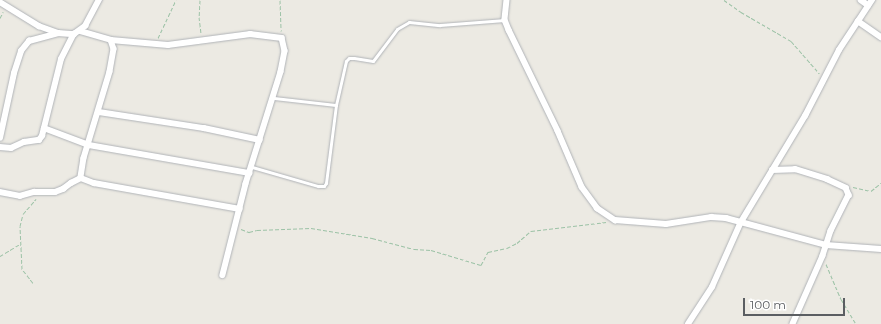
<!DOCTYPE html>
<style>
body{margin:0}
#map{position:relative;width:881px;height:324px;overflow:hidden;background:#eceae3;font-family:Montserrat,sans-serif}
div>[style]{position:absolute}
.path>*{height:1px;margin-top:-0.5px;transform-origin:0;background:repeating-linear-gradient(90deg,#9cc2a6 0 4px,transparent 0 6px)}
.roads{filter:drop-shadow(0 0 1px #b0b3b7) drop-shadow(0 0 1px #b0b3b7)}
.service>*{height:3px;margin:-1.5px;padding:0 1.5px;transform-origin:1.5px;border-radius:1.5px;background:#fff}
.minor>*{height:5.5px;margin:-2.75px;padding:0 2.75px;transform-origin:2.75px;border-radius:2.75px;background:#fff}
span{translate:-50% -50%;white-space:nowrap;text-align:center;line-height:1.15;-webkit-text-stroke:3px #fff;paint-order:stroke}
.scale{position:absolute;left:743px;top:298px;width:102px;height:18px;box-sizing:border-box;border:2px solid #5b5e62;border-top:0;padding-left:5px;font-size:12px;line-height:14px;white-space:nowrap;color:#5b5e62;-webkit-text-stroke:3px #fff;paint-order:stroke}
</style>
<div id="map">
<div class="path">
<div style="left:200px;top:0;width:17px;rotate:93deg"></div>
<div style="left:199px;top:17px;width:16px;rotate:83deg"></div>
<div style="left:280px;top:0;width:31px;rotate:88deg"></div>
<div style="left:724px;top:0;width:21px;rotate:35deg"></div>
<div style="left:741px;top:12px;width:58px;rotate:30.1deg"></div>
<div style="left:791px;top:41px;width:43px;rotate:48.8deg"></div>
<div style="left:0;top:18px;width:7px;rotate:-63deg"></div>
<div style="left:158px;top:38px;width:42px;rotate:-64.7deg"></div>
<div style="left:853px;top:187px;width:18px;rotate:13deg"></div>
<div style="left:871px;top:191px;width:13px;rotate:-39deg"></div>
<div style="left:241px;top:229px;width:9px;rotate:21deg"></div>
<div style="left:249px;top:232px;width:8px;rotate:-14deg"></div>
<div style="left:257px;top:230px;width:54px;rotate:-2.1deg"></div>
<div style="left:311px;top:228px;width:62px;rotate:9.3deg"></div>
<div style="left:372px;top:238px;width:43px;rotate:14.7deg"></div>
<div style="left:414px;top:249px;width:17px;rotate:3deg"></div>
<div style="left:431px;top:250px;width:52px;rotate:16.7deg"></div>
<div style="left:481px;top:265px;width:15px;rotate:-62deg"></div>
<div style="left:488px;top:252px;width:19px;rotate:-12deg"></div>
<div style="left:507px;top:248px;width:11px;rotate:-27deg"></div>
<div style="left:517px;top:243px;width:18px;rotate:-41deg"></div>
<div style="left:531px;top:231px;width:76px;rotate:-6.8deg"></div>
<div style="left:0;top:256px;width:23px;rotate:-31deg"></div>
<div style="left:826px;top:264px;width:38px;rotate:67deg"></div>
<div style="left:841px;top:299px;width:29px;rotate:59deg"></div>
<div style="left:33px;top:283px;width:18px;rotate:-128deg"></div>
<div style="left:22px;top:269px;width:43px;rotate:-92.7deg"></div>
<div style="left:20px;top:226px;width:12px;rotate:-76deg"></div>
<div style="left:23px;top:214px;width:20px;rotate:-49deg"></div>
</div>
<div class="roads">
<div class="service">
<div style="left:274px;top:98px;width:62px;rotate:6.4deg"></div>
<div style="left:336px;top:105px;width:45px;rotate:-77.2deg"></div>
<div style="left:346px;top:61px;width:4px;rotate:-45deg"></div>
<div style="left:349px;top:58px;width:5px"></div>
<div style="left:354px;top:58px;width:19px;rotate:9deg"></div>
<div style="left:373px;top:61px;width:40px;rotate:-53deg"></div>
<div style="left:397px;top:29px;width:14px;rotate:-30deg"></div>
<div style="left:409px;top:22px;width:31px;rotate:6deg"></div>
<div style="left:440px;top:25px;width:65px;rotate:-4.4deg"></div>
<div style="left:252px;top:167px;width:69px;rotate:16.1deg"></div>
<div style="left:318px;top:186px;width:6px"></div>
<div style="left:324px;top:186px;width:4px;rotate:-56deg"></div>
<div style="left:326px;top:183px;width:79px;rotate:-82.7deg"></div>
</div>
<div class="minor">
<div style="left:507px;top:0;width:20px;rotate:96deg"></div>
<div style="left:505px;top:20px;width:11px;rotate:68deg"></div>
<div style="left:509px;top:30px;width:112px;rotate:64.1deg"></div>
<div style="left:558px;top:131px;width:61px;rotate:66.8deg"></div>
<div style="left:582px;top:187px;width:26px;rotate:54deg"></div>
<div style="left:597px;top:208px;width:22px;rotate:34deg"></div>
<div style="left:615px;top:220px;width:51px;rotate:4.5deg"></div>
<div style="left:666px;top:224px;width:46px;rotate:-8.8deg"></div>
<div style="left:711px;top:217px;width:15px;rotate:4deg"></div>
<div style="left:726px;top:218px;width:104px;rotate:15.1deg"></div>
<div style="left:826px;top:245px;width:55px;rotate:4.2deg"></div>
<div style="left:861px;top:0;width:9px;rotate:36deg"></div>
<div style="left:0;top:2px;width:46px;rotate:31.6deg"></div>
<div style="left:39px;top:26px;width:20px;rotate:20deg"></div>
<div style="left:58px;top:33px;width:16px;rotate:4deg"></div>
<div style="left:74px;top:34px;width:14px;rotate:-36deg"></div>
<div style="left:85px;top:26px;width:30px;rotate:-62deg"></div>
<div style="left:858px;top:21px;width:28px;rotate:35deg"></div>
<div style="left:80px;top:31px;width:32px;rotate:16deg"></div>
<div style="left:111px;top:40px;width:57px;rotate:5deg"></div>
<div style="left:168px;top:45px;width:83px;rotate:-7.6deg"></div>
<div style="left:250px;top:34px;width:32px;rotate:7deg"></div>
<div style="left:282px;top:38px;width:13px;rotate:77deg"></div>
<div style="left:285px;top:51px;width:21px;rotate:101deg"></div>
<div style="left:281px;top:72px;width:117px;rotate:107.4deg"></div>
<div style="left:246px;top:184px;width:94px;rotate:104.2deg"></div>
<div style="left:111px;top:40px;width:9px;rotate:72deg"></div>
<div style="left:114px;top:49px;width:23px;rotate:100deg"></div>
<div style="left:110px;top:72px;width:90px;rotate:106.8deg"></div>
<div style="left:84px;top:158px;width:20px;rotate:99deg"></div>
<div style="left:81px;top:178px;width:14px;rotate:21deg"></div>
<div style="left:94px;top:183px;width:148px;rotate:10.1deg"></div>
<div style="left:99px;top:112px;width:106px;rotate:8.7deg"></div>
<div style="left:204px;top:128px;width:57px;rotate:12.1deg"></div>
<div style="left:44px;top:128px;width:48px;rotate:20.7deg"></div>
<div style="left:89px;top:145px;width:163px;rotate:9.9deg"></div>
<div style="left:0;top:138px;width:66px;rotate:-77.8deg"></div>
<div style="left:14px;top:73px;width:23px;rotate:-72deg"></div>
<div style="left:21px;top:51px;width:13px;rotate:-51deg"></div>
<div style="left:29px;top:41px;width:30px;rotate:-15deg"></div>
<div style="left:0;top:147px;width:11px;rotate:5deg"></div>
<div style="left:11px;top:148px;width:14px;rotate:-25deg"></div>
<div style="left:24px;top:142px;width:15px;rotate:-8deg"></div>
<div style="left:39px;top:140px;width:5px;rotate:-53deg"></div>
<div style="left:42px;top:136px;width:79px;rotate:-76.1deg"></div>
<div style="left:61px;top:59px;width:28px;rotate:-63deg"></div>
<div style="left:772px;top:170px;width:23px;rotate:-2deg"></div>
<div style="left:795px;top:169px;width:34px;rotate:17deg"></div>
<div style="left:827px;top:179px;width:21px;rotate:25deg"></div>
<div style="left:846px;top:188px;width:8px;rotate:67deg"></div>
<div style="left:849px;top:195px;width:40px;rotate:116.6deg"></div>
<div style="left:831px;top:231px;width:26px;rotate:108deg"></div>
<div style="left:823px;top:256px;width:74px;rotate:113.8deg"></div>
<div style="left:0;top:192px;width:20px;rotate:11deg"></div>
<div style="left:20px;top:196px;width:15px;rotate:-16deg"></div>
<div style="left:34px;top:192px;width:21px"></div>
<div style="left:55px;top:192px;width:9px;rotate:-21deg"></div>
<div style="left:63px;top:189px;width:10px;rotate:-37deg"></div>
<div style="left:71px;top:183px;width:11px;rotate:-27deg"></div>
<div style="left:688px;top:324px;width:44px;rotate:-57deg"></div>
<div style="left:712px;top:287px;width:71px;rotate:-66deg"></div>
<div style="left:741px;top:222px;width:124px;rotate:-58.9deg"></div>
<div style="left:805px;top:116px;width:74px;rotate:-62.7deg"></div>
<div style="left:839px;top:50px;width:60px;rotate:-56.6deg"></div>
</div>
</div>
<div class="scale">100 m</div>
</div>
